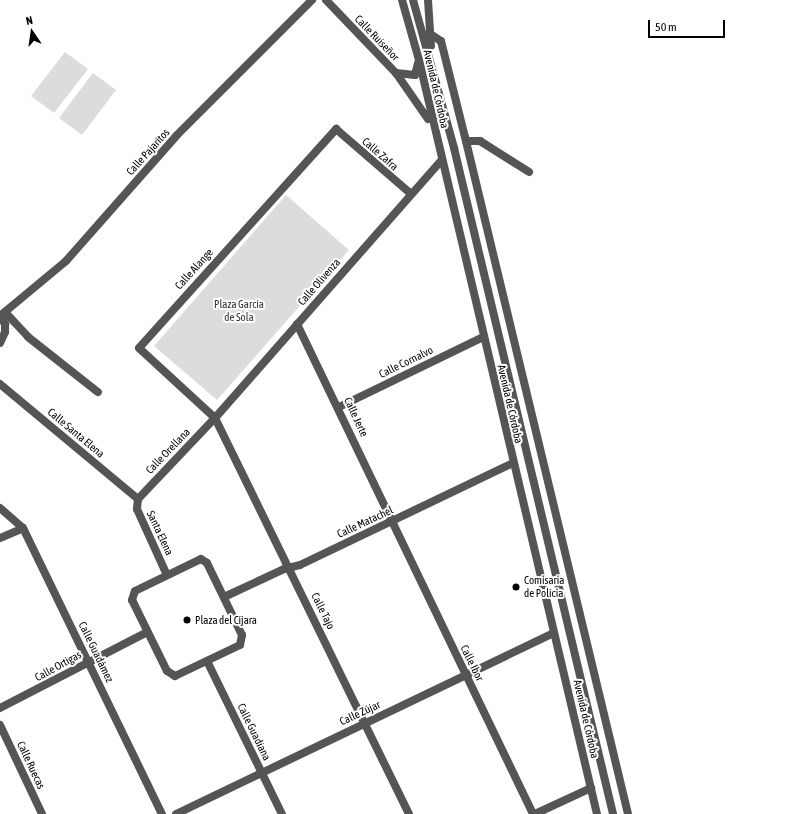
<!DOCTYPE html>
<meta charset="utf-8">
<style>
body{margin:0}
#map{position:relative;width:790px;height:814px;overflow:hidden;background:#fff;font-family:"Asap Condensed",sans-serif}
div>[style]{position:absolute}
.green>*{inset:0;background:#dcdcdc}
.minor>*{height:8px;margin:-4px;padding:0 4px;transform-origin:4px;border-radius:4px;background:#555}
.tertiary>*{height:8px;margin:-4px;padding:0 4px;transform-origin:4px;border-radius:4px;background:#555}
.dots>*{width:11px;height:11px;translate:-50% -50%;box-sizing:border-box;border:2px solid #fff;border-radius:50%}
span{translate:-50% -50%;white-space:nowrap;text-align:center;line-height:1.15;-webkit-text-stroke:4px #fff;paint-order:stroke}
.street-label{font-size:11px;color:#000}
.park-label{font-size:11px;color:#333}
.poi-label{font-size:11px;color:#000}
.left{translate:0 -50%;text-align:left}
.north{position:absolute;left:12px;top:12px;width:40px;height:40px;-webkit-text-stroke:3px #fff;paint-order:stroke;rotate:347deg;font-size:11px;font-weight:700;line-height:16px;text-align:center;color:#000}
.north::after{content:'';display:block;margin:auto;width:14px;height:18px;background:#000;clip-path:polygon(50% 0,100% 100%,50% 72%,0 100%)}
.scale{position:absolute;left:648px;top:20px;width:77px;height:18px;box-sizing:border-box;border:2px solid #000;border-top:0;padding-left:5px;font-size:12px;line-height:14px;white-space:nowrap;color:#000;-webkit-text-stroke:3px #fff;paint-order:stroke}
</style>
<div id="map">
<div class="green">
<div style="clip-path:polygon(65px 52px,88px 69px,54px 113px,31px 96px)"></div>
<div style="clip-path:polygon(93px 73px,116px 90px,82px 135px,59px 118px)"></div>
<div style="clip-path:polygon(286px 195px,349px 250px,217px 400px,154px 346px)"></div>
</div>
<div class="minor">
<div style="left:326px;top:0;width:101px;rotate:46.2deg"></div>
<div style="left:396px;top:73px;width:56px;rotate:55.2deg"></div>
<div style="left:402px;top:0;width:62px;rotate:74.2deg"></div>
<div style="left:419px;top:60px;width:775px;rotate:76.72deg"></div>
<div style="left:429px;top:33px;width:14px;rotate:34deg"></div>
<div style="left:441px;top:41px;width:99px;rotate:76deg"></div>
<div style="left:465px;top:137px;width:696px;rotate:76.46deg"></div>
<div style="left:396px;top:73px;width:19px;rotate:6deg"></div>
<div style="left:415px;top:75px;width:12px;rotate:-76deg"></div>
<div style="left:466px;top:141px;width:14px"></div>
<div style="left:480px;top:141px;width:58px;rotate:32.3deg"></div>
<div style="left:5px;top:312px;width:34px;rotate:47deg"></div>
<div style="left:28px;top:337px;width:89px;rotate:38.2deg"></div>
<div style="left:0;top:316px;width:86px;rotate:-39.8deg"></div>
<div style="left:66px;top:261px;width:168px;rotate:-48.6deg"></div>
<div style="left:177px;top:135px;width:191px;rotate:-45deg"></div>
<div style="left:0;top:317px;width:9px;rotate:54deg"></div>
<div style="left:5px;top:324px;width:8px;rotate:90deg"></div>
<div style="left:5px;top:332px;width:12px;rotate:114deg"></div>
<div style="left:297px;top:324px;width:544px;rotate:64.28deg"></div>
<div style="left:0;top:384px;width:180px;rotate:39.8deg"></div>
<div style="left:339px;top:407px;width:160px;rotate:-25.9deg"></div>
<div style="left:138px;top:499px;width:112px;rotate:-46.5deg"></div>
<div style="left:215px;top:418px;width:342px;rotate:-48.7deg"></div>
<div style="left:138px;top:499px;width:10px;rotate:96deg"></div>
<div style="left:137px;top:509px;width:72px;rotate:65.6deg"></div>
<div style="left:0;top:508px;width:30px;rotate:41deg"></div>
<div style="left:23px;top:528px;width:318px;rotate:64.1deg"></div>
<div style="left:0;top:538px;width:25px;rotate:-23deg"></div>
<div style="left:201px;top:559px;width:7px;rotate:34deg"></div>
<div style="left:207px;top:563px;width:80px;rotate:64.1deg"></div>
<div style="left:242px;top:635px;width:10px;rotate:101deg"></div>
<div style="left:240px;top:645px;width:72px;rotate:154.5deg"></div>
<div style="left:175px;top:676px;width:9px;rotate:-148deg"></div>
<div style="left:167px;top:671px;width:79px;rotate:-116.2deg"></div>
<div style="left:132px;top:600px;width:9px;rotate:-72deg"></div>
<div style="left:135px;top:591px;width:73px;rotate:-25.9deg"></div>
<div style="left:224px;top:597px;width:66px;rotate:-25deg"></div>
<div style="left:284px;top:569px;width:16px;rotate:-14deg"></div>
<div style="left:300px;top:565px;width:236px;rotate:-25.6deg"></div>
<div style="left:207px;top:661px;width:170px;rotate:63.9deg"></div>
<div style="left:0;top:708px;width:165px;rotate:-27.3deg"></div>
<div style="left:0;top:725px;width:98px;rotate:64.7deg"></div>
<div style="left:176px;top:814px;width:419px;rotate:-25.6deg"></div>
<div style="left:409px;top:814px;width:441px;rotate:-116.1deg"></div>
<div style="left:215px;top:418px;width:103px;rotate:-137.4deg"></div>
<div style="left:139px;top:348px;width:295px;rotate:-48deg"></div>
<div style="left:336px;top:129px;width:99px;rotate:40.9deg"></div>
<div style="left:535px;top:814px;width:62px;rotate:-24.9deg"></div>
</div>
<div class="tertiary">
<div style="left:413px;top:0;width:154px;rotate:74.5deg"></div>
<div style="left:454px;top:148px;width:685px;rotate:76.57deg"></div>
<div style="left:428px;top:0;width:46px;rotate:86.3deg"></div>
</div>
<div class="dots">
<div style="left:516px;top:587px;background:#000"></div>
<div style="left:187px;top:620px;background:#000"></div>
</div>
<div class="street-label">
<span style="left:377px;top:38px;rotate:46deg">Calle Ruiseñor</span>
<span style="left:436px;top:89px;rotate:77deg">Avenida de Córdoba</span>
<span style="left:148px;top:152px;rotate:-48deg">Calle Pajaritos</span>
<span style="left:380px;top:154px;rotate:41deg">Calle Zafra</span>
<span style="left:194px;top:269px;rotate:-48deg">Calle Alange</span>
<span style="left:319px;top:282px;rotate:-49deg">Calle Olivenza</span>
<span style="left:406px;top:362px;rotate:-26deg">Calle Cornalvo</span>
<span style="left:510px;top:404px;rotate:77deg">Avenida de Córdoba</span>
<span style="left:356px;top:417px;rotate:65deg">Calle Jerte</span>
<span style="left:76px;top:433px;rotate:40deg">Calle Santa Elena</span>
<span style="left:168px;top:451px;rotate:-46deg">Calle Orellana</span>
<span style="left:365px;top:522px;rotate:-25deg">Calle Matachel</span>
<span style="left:160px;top:533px;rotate:65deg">Santa Elena</span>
<span style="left:323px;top:611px;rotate:64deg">Calle Tajo</span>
<span style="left:96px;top:652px;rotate:64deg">Calle Guadámez</span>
<span style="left:472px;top:663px;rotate:64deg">Calle Ibor</span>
<span style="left:58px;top:666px;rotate:-29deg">Calle Ortigas</span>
<span style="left:360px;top:713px;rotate:-25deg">Calle Zújar</span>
<span style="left:586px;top:719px;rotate:77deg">Avenida de Córdoba</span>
<span style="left:254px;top:732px;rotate:64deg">Calle Guadiana</span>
<span style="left:31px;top:765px;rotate:65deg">Calle Ruecas</span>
</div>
<div class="park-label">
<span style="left:239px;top:311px">Plaza García<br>de Sola</span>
</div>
<div class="poi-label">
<span class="left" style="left:524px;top:587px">Comisaria<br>de Policia</span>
<span class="left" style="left:195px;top:620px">Plaza del Cíjara</span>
</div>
<div class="north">N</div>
<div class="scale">50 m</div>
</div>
